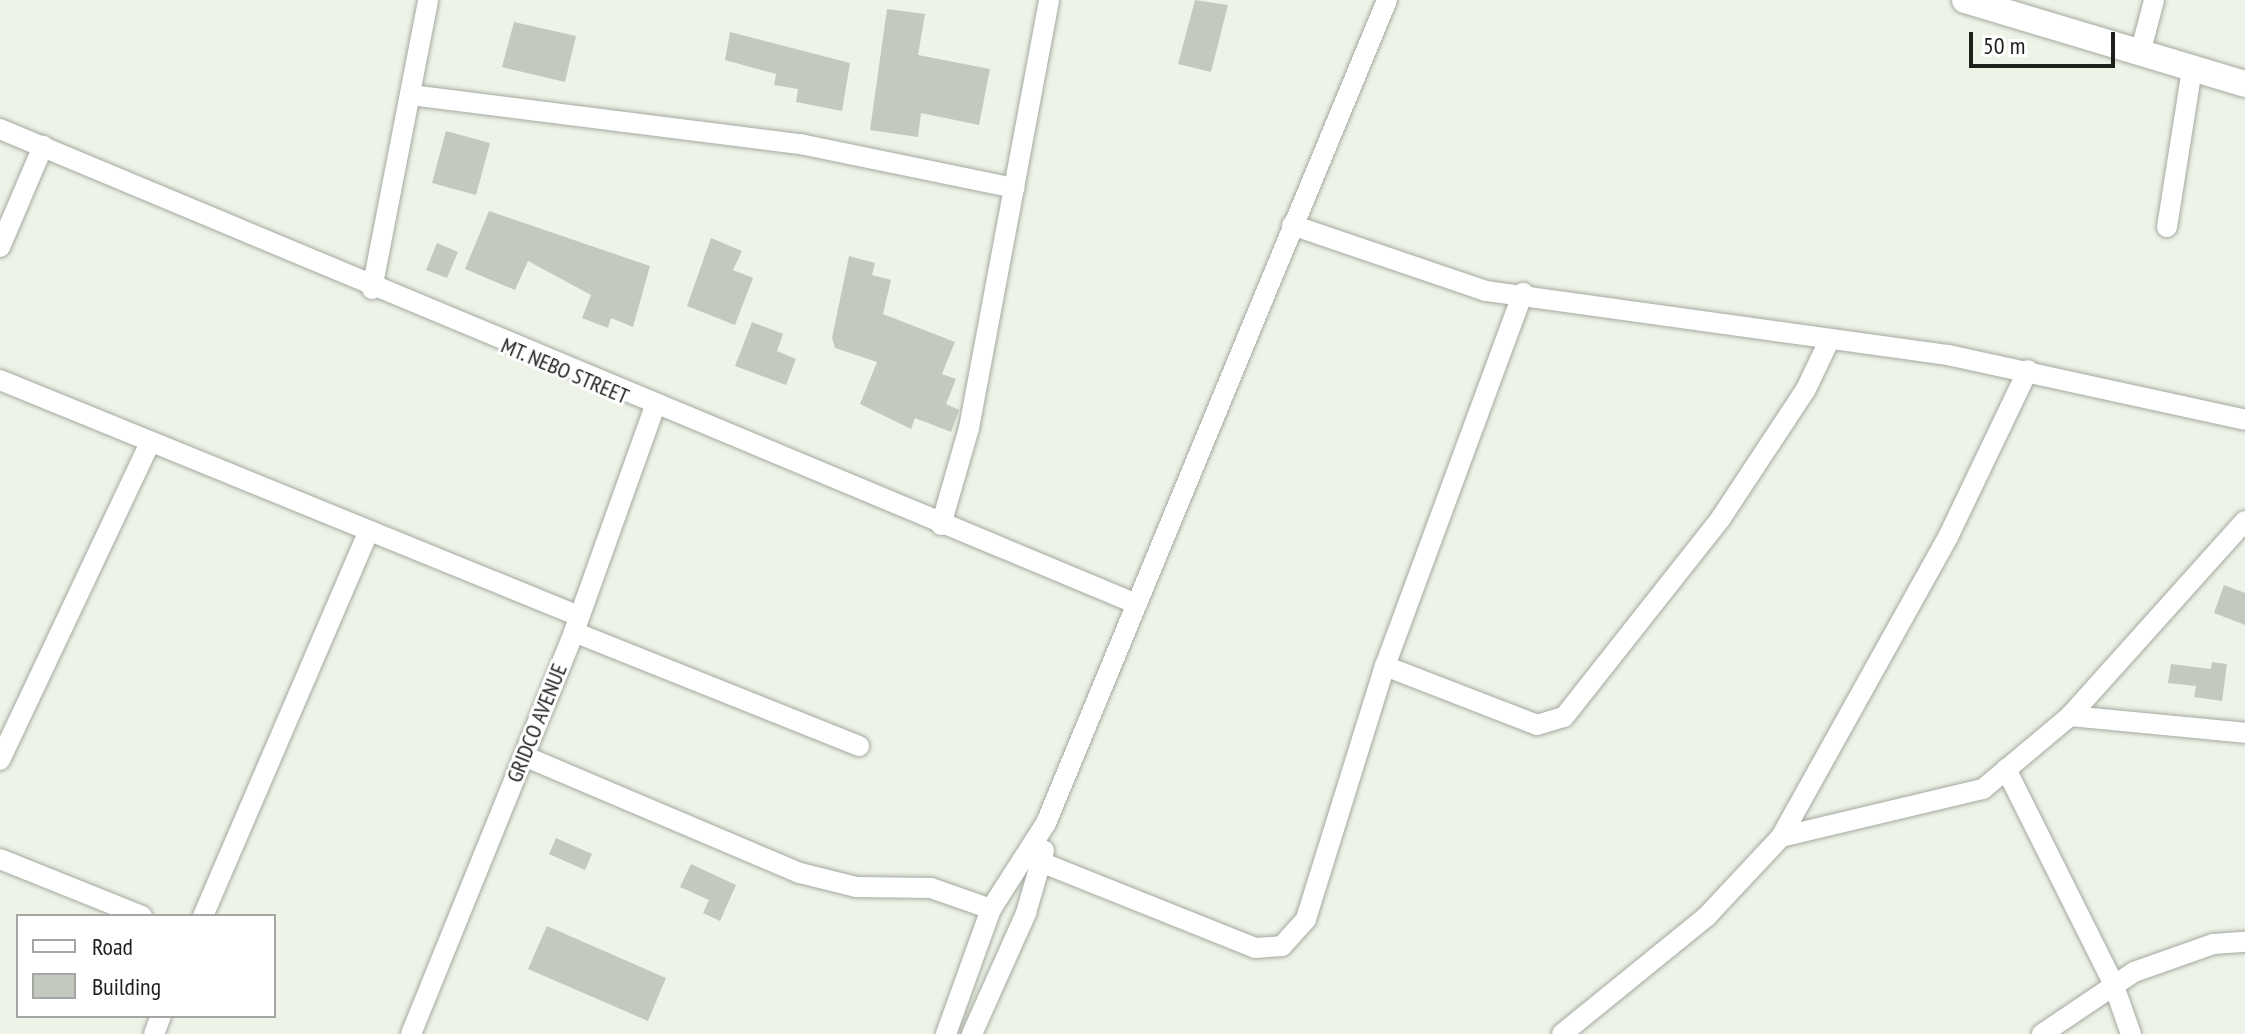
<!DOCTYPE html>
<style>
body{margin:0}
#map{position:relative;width:2245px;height:1034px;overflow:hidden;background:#eef3e8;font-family:"PT Sans Narrow",sans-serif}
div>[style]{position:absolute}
.building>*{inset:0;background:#c4c9bf}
.roads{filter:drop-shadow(0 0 2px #a4a99f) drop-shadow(0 0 2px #a4a99f)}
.minor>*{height:20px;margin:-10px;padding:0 10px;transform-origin:10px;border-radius:10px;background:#fff}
.major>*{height:26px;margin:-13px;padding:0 13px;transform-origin:13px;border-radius:13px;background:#fff}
span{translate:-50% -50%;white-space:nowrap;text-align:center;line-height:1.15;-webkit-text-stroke:6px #fff;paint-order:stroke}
.street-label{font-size:22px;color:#1d1f1b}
.legend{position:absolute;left:16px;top:914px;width:260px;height:104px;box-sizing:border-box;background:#fff;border:2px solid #a5a5a4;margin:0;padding:10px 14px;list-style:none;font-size:24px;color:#1d1f1b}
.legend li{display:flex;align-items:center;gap:16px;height:40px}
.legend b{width:40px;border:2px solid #a5a5a4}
.scale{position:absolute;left:1969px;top:32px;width:146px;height:36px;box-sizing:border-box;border:4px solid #1d1f1b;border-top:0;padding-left:10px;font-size:24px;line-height:28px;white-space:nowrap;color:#1d1f1b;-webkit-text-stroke:6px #fff;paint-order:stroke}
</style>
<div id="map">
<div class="building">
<div style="clip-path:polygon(1195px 0,1228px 5px,1211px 72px,1178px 64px)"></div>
<div style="clip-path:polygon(887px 9px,925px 14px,918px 55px,990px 69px,979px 125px,921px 113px,918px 137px,870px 130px)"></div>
<div style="clip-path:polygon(514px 22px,576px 36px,565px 82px,502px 67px)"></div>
<div style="clip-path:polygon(730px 32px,850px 63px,842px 111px,796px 102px,798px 89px,774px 85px,776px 74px,725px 60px)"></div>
<div style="clip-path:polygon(446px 131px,490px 143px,476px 195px,432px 183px)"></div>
<div style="clip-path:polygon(489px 211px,650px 266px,633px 327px,611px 318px,608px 328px,582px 318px,591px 295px,528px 261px,515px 290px,465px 269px)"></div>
<div style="clip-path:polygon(711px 238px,742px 251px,733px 270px,753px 278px,735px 325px,687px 306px)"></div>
<div style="clip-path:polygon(437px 243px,458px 252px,447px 278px,426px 270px)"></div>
<div style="clip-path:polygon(849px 256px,875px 263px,872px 275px,891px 280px,883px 314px,955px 342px,942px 374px,956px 379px,946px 404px,959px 410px,951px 432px,915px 418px,911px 429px,860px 404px,877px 362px,835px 348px,832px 338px)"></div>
<div style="clip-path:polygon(752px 322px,783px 334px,777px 351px,796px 359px,786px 385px,735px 366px)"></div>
<div style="clip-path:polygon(2224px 585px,2245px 593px,2245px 625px,2214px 613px)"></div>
<div style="clip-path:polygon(2212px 662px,2227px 664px,2222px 701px,2194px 697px,2196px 686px,2168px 683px,2171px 664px,2211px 669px)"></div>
<div style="clip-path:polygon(556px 838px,592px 854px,585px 870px,549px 854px)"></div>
<div style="clip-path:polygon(691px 864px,736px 885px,720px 921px,703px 913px,709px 900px,680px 887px)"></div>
<div style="clip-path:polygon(547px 926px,666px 978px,648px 1021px,528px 969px)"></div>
</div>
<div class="roads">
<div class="minor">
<div style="left:2141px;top:50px;width:52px;rotate:-75.4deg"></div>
<div style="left:411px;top:95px;width:392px;rotate:7.2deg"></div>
<div style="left:800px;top:144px;width:219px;rotate:11.6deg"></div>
<div style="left:0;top:129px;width:1229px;rotate:22.68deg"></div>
<div style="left:1292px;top:225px;width:205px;rotate:18.8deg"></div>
<div style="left:1486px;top:291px;width:466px;rotate:7.9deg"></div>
<div style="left:1948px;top:355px;width:304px;rotate:12.3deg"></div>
<div style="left:2167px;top:227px;width:159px;rotate:-81deg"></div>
<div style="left:0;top:247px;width:110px;rotate:-66.9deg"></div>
<div style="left:372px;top:289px;width:294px;rotate:-79deg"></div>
<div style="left:0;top:380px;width:625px;rotate:22.18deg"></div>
<div style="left:941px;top:525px;width:101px;rotate:-73.9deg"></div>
<div style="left:969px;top:428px;width:435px;rotate:-79.4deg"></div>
<div style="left:574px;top:632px;width:307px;rotate:21.8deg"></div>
<div style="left:1385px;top:666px;width:163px;rotate:21.2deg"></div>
<div style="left:1537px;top:725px;width:28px;rotate:-17deg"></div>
<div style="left:1564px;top:717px;width:253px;rotate:-51.7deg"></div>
<div style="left:1721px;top:518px;width:154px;rotate:-56.6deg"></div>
<div style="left:1806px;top:389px;width:55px;rotate:-64.4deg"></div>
<div style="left:2070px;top:716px;width:176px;rotate:5.5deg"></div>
<div style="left:524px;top:756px;width:300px;rotate:23deg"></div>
<div style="left:800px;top:873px;width:58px;rotate:14deg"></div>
<div style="left:856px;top:887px;width:75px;rotate:0.8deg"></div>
<div style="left:931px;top:888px;width:64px;rotate:19.3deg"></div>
<div style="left:0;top:760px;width:352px;rotate:-64.7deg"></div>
<div style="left:2006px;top:769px;width:239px;rotate:63.4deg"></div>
<div style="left:2113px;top:983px;width:54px;rotate:70.6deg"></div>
<div style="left:1781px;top:837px;width:208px;rotate:-13.4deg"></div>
<div style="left:1983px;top:789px;width:114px;rotate:-40deg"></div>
<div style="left:2070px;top:716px;width:262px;rotate:-48.1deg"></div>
<div style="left:0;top:859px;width:153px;rotate:21.9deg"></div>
<div style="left:1043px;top:863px;width:228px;rotate:21.8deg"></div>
<div style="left:1255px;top:948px;width:27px;rotate:-4deg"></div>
<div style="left:1282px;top:946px;width:36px;rotate:-48deg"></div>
<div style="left:1306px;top:919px;width:265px;rotate:-72.7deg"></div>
<div style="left:1385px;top:666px;width:398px;rotate:-69.7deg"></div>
<div style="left:203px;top:916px;width:417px;rotate:-66.7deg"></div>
<div style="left:154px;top:1034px;width:19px;rotate:-69deg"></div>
<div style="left:411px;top:1034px;width:434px;rotate:-67.9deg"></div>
<div style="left:574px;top:632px;width:238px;rotate:-70.3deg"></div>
<div style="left:946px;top:1034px;width:133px;rotate:-70.2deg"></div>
<div style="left:991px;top:909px;width:102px;rotate:-57.4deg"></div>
<div style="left:1046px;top:823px;width:891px;rotate:-67.49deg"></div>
<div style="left:972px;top:1034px;width:133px;rotate:-65.9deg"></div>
<div style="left:1026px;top:913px;width:65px;rotate:-73.8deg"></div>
<div style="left:1562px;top:1034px;width:187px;rotate:-39.1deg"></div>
<div style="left:1707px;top:916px;width:108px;rotate:-46.9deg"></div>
<div style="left:1781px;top:837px;width:343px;rotate:-60.9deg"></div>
<div style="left:1948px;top:537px;width:185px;rotate:-64.4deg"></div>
<div style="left:2042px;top:1034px;width:111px;rotate:-34deg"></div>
<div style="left:2134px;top:972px;width:84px;rotate:-19.5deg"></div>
<div style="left:2213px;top:944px;width:32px;rotate:-4deg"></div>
</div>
<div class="major">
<div style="left:1965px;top:0;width:292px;rotate:16.7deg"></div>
</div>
</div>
<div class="street-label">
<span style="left:565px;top:371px;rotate:23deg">MT. NEBO STREET</span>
<span style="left:537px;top:723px;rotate:-68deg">GRIDCO AVENUE</span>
</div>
<ul class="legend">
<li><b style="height:10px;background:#fff"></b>Road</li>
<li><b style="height:22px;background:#c4c9bf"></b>Building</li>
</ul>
<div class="scale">50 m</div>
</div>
